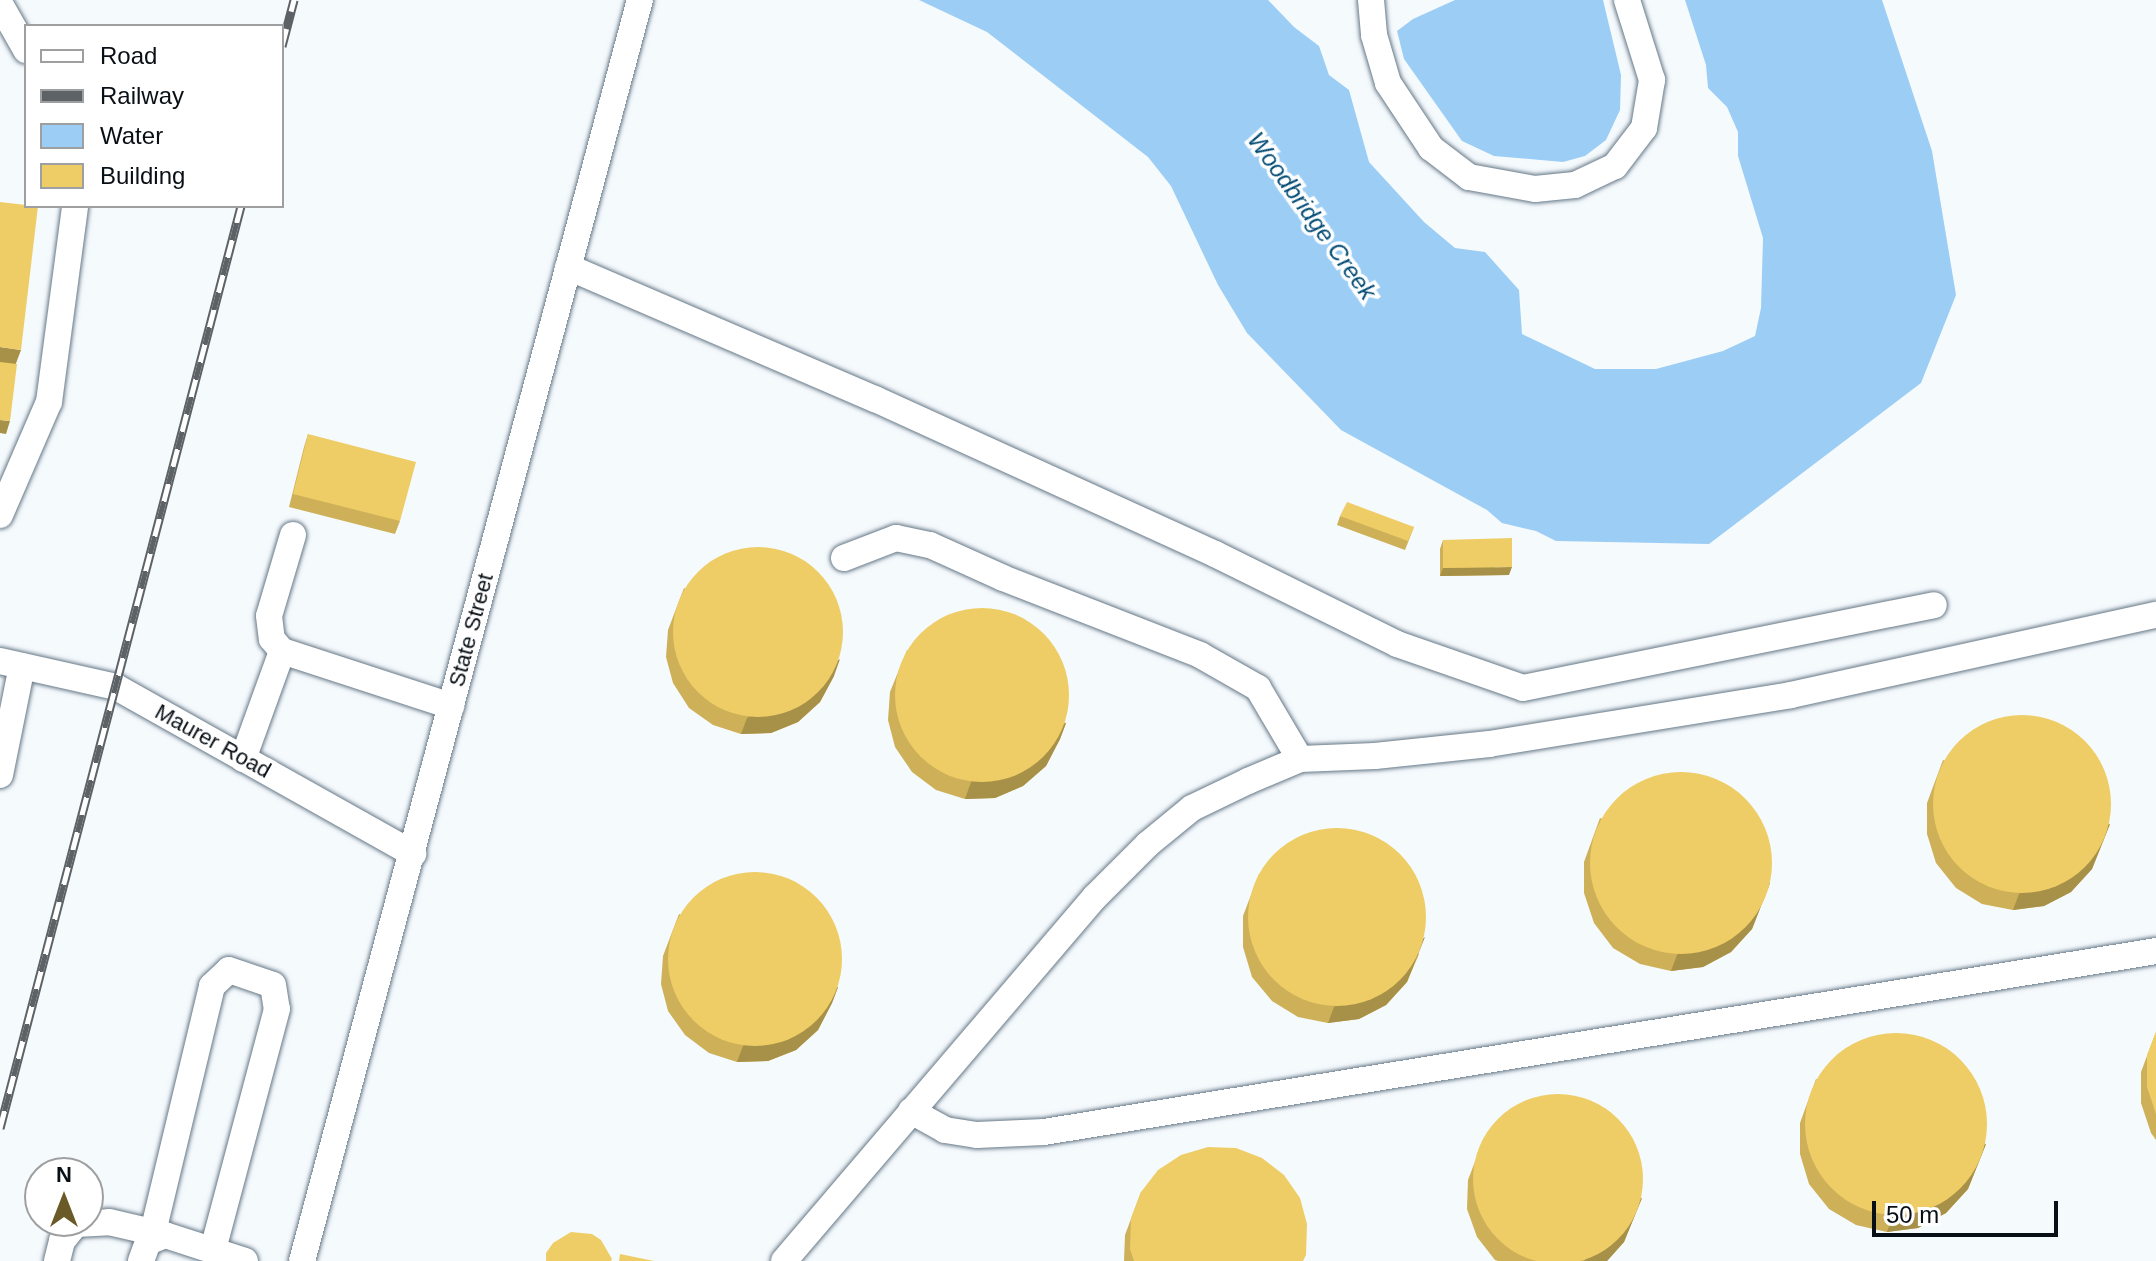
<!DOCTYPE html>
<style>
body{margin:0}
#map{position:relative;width:2156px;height:1261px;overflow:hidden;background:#f5fafd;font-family:Helvetica,sans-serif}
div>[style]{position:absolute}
.water>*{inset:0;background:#9ccdf5}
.roads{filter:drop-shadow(0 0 2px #667887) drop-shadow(0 0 2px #667887)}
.minor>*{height:26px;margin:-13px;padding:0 13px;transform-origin:13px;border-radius:13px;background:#fff}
.rail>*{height:9px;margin-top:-4.5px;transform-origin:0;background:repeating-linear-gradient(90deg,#fff 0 18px,#5c6266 0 36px);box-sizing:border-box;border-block:2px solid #5c6266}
.wall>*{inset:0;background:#cdb058}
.shaded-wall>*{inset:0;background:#a79047}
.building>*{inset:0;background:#eecd66}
.round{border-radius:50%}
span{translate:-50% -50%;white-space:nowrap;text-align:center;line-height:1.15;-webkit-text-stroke:7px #fff;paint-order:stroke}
.street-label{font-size:22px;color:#091015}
.water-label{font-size:24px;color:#024b75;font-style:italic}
.legend{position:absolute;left:24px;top:24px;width:260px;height:184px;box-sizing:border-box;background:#fff;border:2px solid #9d9fa1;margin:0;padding:10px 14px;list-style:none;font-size:24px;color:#091015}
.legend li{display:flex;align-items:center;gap:16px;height:40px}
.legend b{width:40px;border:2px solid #9d9fa1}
.north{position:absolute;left:24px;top:1157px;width:80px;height:80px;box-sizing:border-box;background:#fff;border:2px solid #9d9fa1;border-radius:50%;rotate:0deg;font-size:22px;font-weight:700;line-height:32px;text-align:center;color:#091015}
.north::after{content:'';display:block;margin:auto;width:28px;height:36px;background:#6a5a28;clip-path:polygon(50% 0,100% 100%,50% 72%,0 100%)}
.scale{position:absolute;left:1872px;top:1201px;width:186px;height:36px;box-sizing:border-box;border:4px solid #091015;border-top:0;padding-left:10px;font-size:24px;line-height:28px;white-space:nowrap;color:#091015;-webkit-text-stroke:6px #fff;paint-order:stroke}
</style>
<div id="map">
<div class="water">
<div style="clip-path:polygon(919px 0,1268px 0,1294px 27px,1319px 46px,1329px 75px,1349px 90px,1369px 162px,1424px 222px,1455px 248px,1485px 252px,1519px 290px,1522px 334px,1595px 369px,1656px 369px,1723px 351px,1755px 336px,1761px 308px,1763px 238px,1738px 156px,1738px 132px,1727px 107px,1708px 88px,1706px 65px,1685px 0,1882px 0,1932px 151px,1956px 295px,1921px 383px,1709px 544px,1556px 541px,1536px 531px,1502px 523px,1487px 510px,1341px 430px,1247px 333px,1218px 285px,1171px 186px,1148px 157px,987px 32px)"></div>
<div style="clip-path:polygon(1455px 0,1603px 0,1621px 75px,1620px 110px,1606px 140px,1585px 156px,1563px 162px,1494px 156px,1462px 141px,1404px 59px,1397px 31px,1413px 19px)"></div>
</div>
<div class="roads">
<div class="minor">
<div style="left:1371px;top:0;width:35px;rotate:85deg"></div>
<div style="left:1374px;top:35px;width:50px;rotate:73.7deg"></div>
<div style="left:1388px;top:83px;width:78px;rotate:56.5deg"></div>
<div style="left:1431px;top:148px;width:48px;rotate:37.3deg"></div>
<div style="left:1469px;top:177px;width:67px;rotate:10.3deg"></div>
<div style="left:1535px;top:189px;width:40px;rotate:-5.7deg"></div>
<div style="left:1575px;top:185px;width:44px;rotate:-25.4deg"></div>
<div style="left:1615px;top:166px;width:48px;rotate:-52.7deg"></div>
<div style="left:1644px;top:128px;width:49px;rotate:-80.5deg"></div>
<div style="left:1652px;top:80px;width:84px;rotate:-107.4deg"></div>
<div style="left:0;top:4px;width:53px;rotate:60.5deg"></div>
<div style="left:568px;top:267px;width:334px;rotate:23.3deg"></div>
<div style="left:875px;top:399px;width:374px;rotate:24.5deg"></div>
<div style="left:1215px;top:554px;width:203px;rotate:26.3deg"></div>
<div style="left:1397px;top:644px;width:133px;rotate:19.2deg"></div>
<div style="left:1523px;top:688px;width:419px;rotate:-11.4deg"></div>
<div style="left:0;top:515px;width:123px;rotate:-66.6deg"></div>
<div style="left:49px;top:402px;width:198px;rotate:-82.4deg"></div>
<div style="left:293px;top:535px;width:84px;rotate:106.5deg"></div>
<div style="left:269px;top:616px;width:23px;rotate:83deg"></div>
<div style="left:272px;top:639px;width:16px;rotate:50deg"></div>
<div style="left:282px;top:651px;width:178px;rotate:18deg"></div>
<div style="left:844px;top:558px;width:56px;rotate:-21deg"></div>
<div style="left:896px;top:538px;width:35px;rotate:12deg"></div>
<div style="left:930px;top:545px;width:80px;rotate:24.3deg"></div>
<div style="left:1003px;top:578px;width:212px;rotate:21.3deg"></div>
<div style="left:1200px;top:655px;width:67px;rotate:29.6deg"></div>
<div style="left:1258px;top:688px;width:82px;rotate:59.4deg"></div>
<div style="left:0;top:661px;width:119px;rotate:12.6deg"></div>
<div style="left:116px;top:687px;width:341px;rotate:29.3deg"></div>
<div style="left:243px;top:759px;width:115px;rotate:-70.1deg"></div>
<div style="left:0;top:775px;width:111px;rotate:-78.6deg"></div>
<div style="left:911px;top:1111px;width:39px;rotate:29deg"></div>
<div style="left:945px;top:1130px;width:32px;rotate:9deg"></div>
<div style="left:977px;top:1135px;width:67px;rotate:-2.6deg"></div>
<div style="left:1044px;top:1132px;width:1127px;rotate:-9.24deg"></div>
<div style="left:153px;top:1232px;width:253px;rotate:-76.5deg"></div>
<div style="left:212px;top:986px;width:23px;rotate:-43deg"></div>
<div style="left:229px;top:970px;width:46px;rotate:18.8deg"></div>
<div style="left:273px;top:985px;width:24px;rotate:81deg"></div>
<div style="left:277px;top:1009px;width:249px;rotate:104.9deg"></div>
<div style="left:57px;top:1261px;width:21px;rotate:-76deg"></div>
<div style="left:62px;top:1241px;width:22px;rotate:-51deg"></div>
<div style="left:76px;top:1224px;width:33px;rotate:-3deg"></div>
<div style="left:109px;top:1222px;width:57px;rotate:13.1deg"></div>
<div style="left:141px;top:1261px;width:20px;rotate:-70deg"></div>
<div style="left:148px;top:1242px;width:18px;rotate:-22deg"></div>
<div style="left:165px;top:1235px;width:84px;rotate:18deg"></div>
<div style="left:302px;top:1261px;width:1306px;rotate:-75deg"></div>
<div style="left:784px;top:1261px;width:479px;rotate:-49.5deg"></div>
<div style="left:1095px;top:897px;width:75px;rotate:-45deg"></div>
<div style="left:1148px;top:844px;width:57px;rotate:-39.3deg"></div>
<div style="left:1192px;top:808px;width:62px;rotate:-25.7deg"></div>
<div style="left:1248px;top:781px;width:56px;rotate:-22.9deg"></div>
<div style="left:1300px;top:759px;width:75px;rotate:-2.3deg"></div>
<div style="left:1375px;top:756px;width:115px;rotate:-6deg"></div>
<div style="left:1489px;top:744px;width:306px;rotate:-9.2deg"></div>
<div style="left:1791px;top:695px;width:374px;rotate:-12.4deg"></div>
</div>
</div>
<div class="rail">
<div style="left:282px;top:46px;width:48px;rotate:-75.4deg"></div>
<div style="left:0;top:1128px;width:953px;rotate:-75.35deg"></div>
</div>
<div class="wall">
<div style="clip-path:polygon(308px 434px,400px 521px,395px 534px,289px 507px,304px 447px)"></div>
<div style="clip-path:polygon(1340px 516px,1414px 527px,1405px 550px,1337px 525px)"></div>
<div style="clip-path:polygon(1443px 540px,1509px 575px,1440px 576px,1440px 549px)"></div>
<div style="clip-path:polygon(684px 588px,834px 676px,820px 702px,798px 722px,771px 733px,741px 734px,713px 725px,689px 708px,673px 683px,666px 657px,668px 630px)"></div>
<div style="clip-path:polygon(907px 650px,1066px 723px,1060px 739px,1046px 766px,1023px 786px,995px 798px,965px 799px,936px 790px,912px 772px,895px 747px,888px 720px,890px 692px)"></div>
<div style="clip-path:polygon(1943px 760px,2110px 824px,2092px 869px,2071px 892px,2044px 906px,2013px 910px,1982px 904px,1956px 888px,1936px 863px,1927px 834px,1927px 803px)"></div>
<div style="clip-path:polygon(1600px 818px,1770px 883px,1752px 929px,1731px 952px,1703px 967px,1671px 971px,1640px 964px,1613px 948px,1594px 923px,1584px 893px,1584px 862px)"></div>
<div style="clip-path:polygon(1259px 874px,1419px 954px,1407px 982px,1386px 1005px,1359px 1019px,1328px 1023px,1298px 1017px,1272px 1001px,1252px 977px,1243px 947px,1243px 916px)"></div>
<div style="clip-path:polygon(679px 914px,838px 987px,832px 1003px,818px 1030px,796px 1050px,768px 1061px,737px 1062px,709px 1053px,685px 1035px,668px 1011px,661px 984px,663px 956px)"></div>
<div style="clip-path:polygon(2156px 1032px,2156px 1140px,2151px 1133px,2141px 1103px,2141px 1072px)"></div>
<div style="clip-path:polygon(1816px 1079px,1986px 1144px,1968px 1189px,1946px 1213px,1918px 1228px,1887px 1232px,1856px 1225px,1829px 1209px,1809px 1184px,1800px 1154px,1800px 1123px)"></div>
<div style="clip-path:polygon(1484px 1138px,1642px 1198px,1624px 1242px,1607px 1261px,1498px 1261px,1495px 1260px,1477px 1237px,1467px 1209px,1468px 1180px)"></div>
<div style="clip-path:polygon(1141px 1192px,1303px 1261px,1124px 1261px,1125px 1235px)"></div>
</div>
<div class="shaded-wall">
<div style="clip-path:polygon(0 347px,21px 350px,15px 366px,0 365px)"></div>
<div style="clip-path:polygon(0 420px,10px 421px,6px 434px,0 433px)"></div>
<div style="clip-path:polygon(1512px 567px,1509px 575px,1440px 576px,1443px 568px)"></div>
<div style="clip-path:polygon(840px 659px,834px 676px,820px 702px,798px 722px,771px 733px,741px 734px,747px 718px)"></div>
<div style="clip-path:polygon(1066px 723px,1060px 739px,1046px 766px,1023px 786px,995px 798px,965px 799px,971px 782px)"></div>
<div style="clip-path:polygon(2110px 824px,2092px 869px,2071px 892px,2044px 906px,2013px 910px,2019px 894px)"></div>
<div style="clip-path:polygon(1770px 883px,1752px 929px,1731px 952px,1703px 967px,1671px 971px,1677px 955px)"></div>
<div style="clip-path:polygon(1425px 937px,1407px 982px,1386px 1005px,1359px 1019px,1328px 1023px,1334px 1007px)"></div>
<div style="clip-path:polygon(838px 987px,832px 1003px,818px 1030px,796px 1050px,768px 1061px,737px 1062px,743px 1046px)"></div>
<div style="clip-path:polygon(1986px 1144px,1968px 1189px,1946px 1213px,1918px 1228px,1887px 1232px,1893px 1215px)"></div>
<div style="clip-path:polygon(1642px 1198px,1624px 1242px,1607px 1261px,1584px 1261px)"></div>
</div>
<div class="building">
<div style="clip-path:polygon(0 202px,26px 205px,26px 206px,38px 206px,21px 350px,0 347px)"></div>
<div style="clip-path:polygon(0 362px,17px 364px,10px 421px,0 420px)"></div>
<div style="clip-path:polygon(308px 434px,416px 462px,400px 521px,293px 494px)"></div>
<div style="clip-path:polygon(1347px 502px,1414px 527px,1408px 541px,1340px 516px)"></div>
<div style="clip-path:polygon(1512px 538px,1512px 567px,1443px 568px,1443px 540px)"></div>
<div class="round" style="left:673px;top:547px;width:170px;height:170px"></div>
<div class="round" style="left:895px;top:608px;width:174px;height:174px"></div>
<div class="round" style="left:1933px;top:715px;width:178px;height:178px"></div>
<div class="round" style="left:1590px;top:772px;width:182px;height:182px"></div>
<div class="round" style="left:1248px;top:828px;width:178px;height:178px"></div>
<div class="round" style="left:668px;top:872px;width:174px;height:174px"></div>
<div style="clip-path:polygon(2156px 1032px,2156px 1114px,2147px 1087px,2147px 1055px)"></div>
<div class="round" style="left:1805px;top:1033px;width:182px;height:182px"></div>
<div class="round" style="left:1473px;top:1094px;width:170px;height:170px"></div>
<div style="clip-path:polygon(1208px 1147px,1236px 1148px,1262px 1158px,1284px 1175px,1300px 1198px,1307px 1224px,1306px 1255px,1303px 1261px,1134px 1261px,1130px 1249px,1131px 1218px,1141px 1192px,1158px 1170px,1181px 1155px)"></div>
<div style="clip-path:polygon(571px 1232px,592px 1234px,601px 1240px,612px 1259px,611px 1261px,546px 1261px,546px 1253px,553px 1243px)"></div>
<div style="clip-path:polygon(620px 1254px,654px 1261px,619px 1261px)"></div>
</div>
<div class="street-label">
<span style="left:471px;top:630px;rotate:-75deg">State Street</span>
<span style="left:213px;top:741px;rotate:29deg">Maurer Road</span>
</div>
<div class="water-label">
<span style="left:1312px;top:216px;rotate:54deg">Woodbridge Creek</span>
</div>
<ul class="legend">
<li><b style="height:10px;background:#fff"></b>Road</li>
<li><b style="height:10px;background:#5c6266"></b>Railway</li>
<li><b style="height:22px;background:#9ccdf5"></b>Water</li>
<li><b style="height:22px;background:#eecd66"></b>Building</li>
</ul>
<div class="north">N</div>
<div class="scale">50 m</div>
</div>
